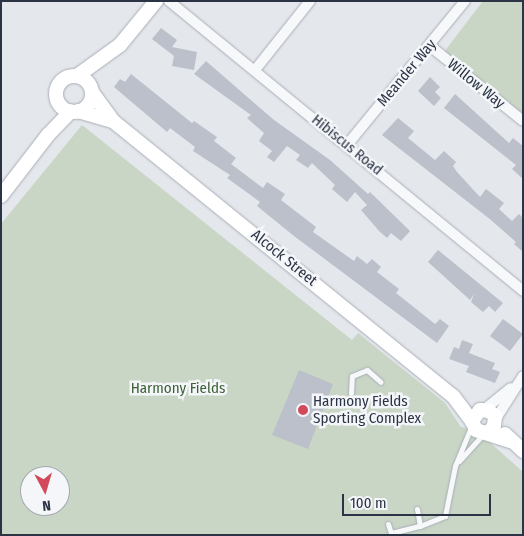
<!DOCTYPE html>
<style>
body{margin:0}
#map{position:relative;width:524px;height:536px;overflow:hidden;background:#e4e7ec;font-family:"Fira Sans Condensed",sans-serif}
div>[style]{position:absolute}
.green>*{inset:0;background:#c9d6c5}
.building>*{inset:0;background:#bbc0ca}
.roads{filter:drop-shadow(0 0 1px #a9aeb7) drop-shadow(0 0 1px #a9aeb7)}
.service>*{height:5px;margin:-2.5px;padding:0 2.5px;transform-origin:2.5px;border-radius:2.5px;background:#f7f8fa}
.minor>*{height:10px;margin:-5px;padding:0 5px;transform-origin:5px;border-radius:5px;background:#f7f8fa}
.secondary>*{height:14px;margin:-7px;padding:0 7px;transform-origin:7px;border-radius:7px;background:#fff}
.secondary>.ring{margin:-7px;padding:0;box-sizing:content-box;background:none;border:14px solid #fff;border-radius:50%}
.dots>*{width:14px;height:14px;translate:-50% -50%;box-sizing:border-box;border:2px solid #f4f6f9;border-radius:50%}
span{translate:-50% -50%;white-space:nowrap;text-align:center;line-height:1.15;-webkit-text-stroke:5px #f4f6f9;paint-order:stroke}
.street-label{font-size:15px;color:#2b3445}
.park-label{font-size:15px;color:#3f6138}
.poi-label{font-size:15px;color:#2b3445}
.left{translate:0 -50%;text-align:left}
.frame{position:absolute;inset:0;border:2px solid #2b3445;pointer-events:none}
.north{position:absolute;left:20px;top:466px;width:50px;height:50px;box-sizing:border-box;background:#f4f6f9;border:1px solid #a4a8b1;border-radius:50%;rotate:174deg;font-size:14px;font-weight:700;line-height:20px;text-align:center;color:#2b3445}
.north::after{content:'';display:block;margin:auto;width:18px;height:22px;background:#d1495b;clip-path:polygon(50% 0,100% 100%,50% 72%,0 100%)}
.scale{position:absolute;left:342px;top:494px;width:149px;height:22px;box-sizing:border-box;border:2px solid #2b3445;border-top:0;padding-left:6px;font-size:15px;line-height:18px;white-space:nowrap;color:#2b3445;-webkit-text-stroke:4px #f4f6f9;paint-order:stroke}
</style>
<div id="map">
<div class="green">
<div style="clip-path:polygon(483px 1px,523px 1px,523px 114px,444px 52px)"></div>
<div style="clip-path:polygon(evenodd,82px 125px,352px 340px,358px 333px,445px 403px,461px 427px,476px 430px,523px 472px,523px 535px,1px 535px,1px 224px,82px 125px,30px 476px,60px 476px,60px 506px,30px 506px,30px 476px)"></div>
</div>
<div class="building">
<div style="clip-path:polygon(161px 28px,177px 40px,172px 47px,197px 52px,194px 70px,172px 66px,174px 56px,152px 39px)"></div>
<div style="clip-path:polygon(206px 61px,274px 120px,330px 160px,368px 194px,370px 192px,410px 231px,401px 241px,391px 233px,387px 238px,379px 231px,361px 210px,367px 205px,355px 192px,347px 202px,332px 189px,335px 185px,312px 163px,308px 168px,296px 160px,300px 155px,287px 146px,274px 162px,267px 157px,272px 151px,259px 141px,264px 133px,247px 118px,251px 115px,194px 74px)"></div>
<div style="clip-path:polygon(131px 74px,192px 123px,194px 121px,217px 137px,214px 141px,236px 158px,231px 164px,263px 188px,267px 182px,285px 194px,281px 200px,316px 227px,313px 232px,354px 261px,357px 256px,367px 264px,372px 259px,381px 267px,377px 272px,399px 289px,396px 293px,435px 324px,440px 319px,449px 326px,437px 343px,294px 236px,257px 206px,260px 202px,227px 178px,230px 175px,193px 151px,195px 147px,170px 128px,167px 132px,114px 87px,120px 79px,125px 82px)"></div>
<div style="clip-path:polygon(430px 77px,440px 87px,435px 92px,441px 98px,434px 106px,418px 91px)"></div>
<div style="clip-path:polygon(455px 94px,509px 143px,513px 138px,523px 146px,523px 179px,512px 169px,516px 165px,444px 108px)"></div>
<div style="clip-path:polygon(398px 118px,414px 131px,408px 138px,435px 160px,444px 151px,456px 162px,453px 166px,457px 172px,480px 197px,486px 189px,504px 203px,499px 209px,512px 221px,519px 214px,523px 218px,523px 252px,514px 244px,516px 242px,491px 220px,382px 135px)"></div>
<div style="clip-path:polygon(438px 250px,503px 303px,495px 312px,489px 306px,483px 312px,471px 302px,474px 294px,470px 300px,428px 262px)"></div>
<div style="clip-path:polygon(503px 319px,523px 334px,510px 351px,490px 336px)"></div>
<div style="clip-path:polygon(462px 340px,473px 344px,469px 353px,495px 363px,492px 369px,500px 372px,495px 383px,466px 372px,469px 366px,449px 359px,454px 347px,459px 349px)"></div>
<div style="clip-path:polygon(299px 370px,333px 384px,308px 449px,272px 435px)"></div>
</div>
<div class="roads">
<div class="service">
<div style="left:351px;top:393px;width:17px;rotate:-87deg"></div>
<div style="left:352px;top:376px;width:16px;rotate:-22deg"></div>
<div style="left:367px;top:370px;width:18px;rotate:41deg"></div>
<div style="left:459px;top:461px;width:36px;rotate:-48deg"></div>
<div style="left:417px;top:509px;width:17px;rotate:80deg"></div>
<div style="left:388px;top:524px;width:9px;rotate:72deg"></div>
<div style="left:391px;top:533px;width:30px;rotate:-14deg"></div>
<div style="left:420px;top:526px;width:27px;rotate:-22deg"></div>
<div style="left:445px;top:516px;width:51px;rotate:-78.7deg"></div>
<div style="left:455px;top:466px;width:42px;rotate:-67.7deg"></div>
</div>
<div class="minor">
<div style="left:169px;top:1px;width:458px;rotate:39.3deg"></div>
<div style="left:430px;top:46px;width:119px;rotate:38.9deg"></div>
<div style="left:255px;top:70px;width:88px;rotate:-51.4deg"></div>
<div style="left:347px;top:145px;width:186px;rotate:-50.7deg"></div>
<div style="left:485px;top:409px;width:33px;rotate:-39deg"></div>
<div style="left:495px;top:420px;width:52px;rotate:-57.5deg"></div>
</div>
<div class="secondary">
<div style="left:77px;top:76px;width:53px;rotate:-35.8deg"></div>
<div style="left:120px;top:45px;width:57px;rotate:-50.7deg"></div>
<div class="ring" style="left:56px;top:76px;width:22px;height:22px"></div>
<div style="left:92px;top:92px;width:36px;rotate:54deg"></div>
<div style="left:113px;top:121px;width:437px;rotate:39deg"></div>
<div style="left:453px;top:396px;width:31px;rotate:53deg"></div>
<div style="left:78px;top:111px;width:36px;rotate:16deg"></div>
<div style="left:1px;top:196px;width:77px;rotate:-52.4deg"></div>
<div style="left:48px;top:135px;width:33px;rotate:-46deg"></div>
<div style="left:488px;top:433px;width:9px;rotate:-49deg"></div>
<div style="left:494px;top:426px;width:10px;rotate:-84deg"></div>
<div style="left:495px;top:416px;width:8px;rotate:-140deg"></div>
<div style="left:489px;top:411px;width:9px;rotate:-174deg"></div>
<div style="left:480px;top:410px;width:14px;rotate:126deg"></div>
<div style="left:472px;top:421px;width:10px;rotate:66deg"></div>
<div style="left:476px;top:430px;width:36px;rotate:18deg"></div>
<div style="left:505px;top:434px;width:25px;rotate:43deg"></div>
</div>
</div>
<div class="dots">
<div style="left:303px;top:410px;background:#d1495b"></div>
</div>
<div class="street-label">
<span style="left:407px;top:73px;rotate:-50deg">Meander Way</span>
<span style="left:476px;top:84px;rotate:39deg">Willow Way</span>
<span style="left:347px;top:145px;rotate:39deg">Hibiscus Road</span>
<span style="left:284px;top:258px;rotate:39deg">Alcock Street</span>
</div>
<div class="park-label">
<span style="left:178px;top:389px">Harmony Fields</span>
</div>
<div class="poi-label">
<span class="left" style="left:313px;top:410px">Harmony Fields<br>Sporting Complex</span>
</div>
<div class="frame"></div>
<div class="north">N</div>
<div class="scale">100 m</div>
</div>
